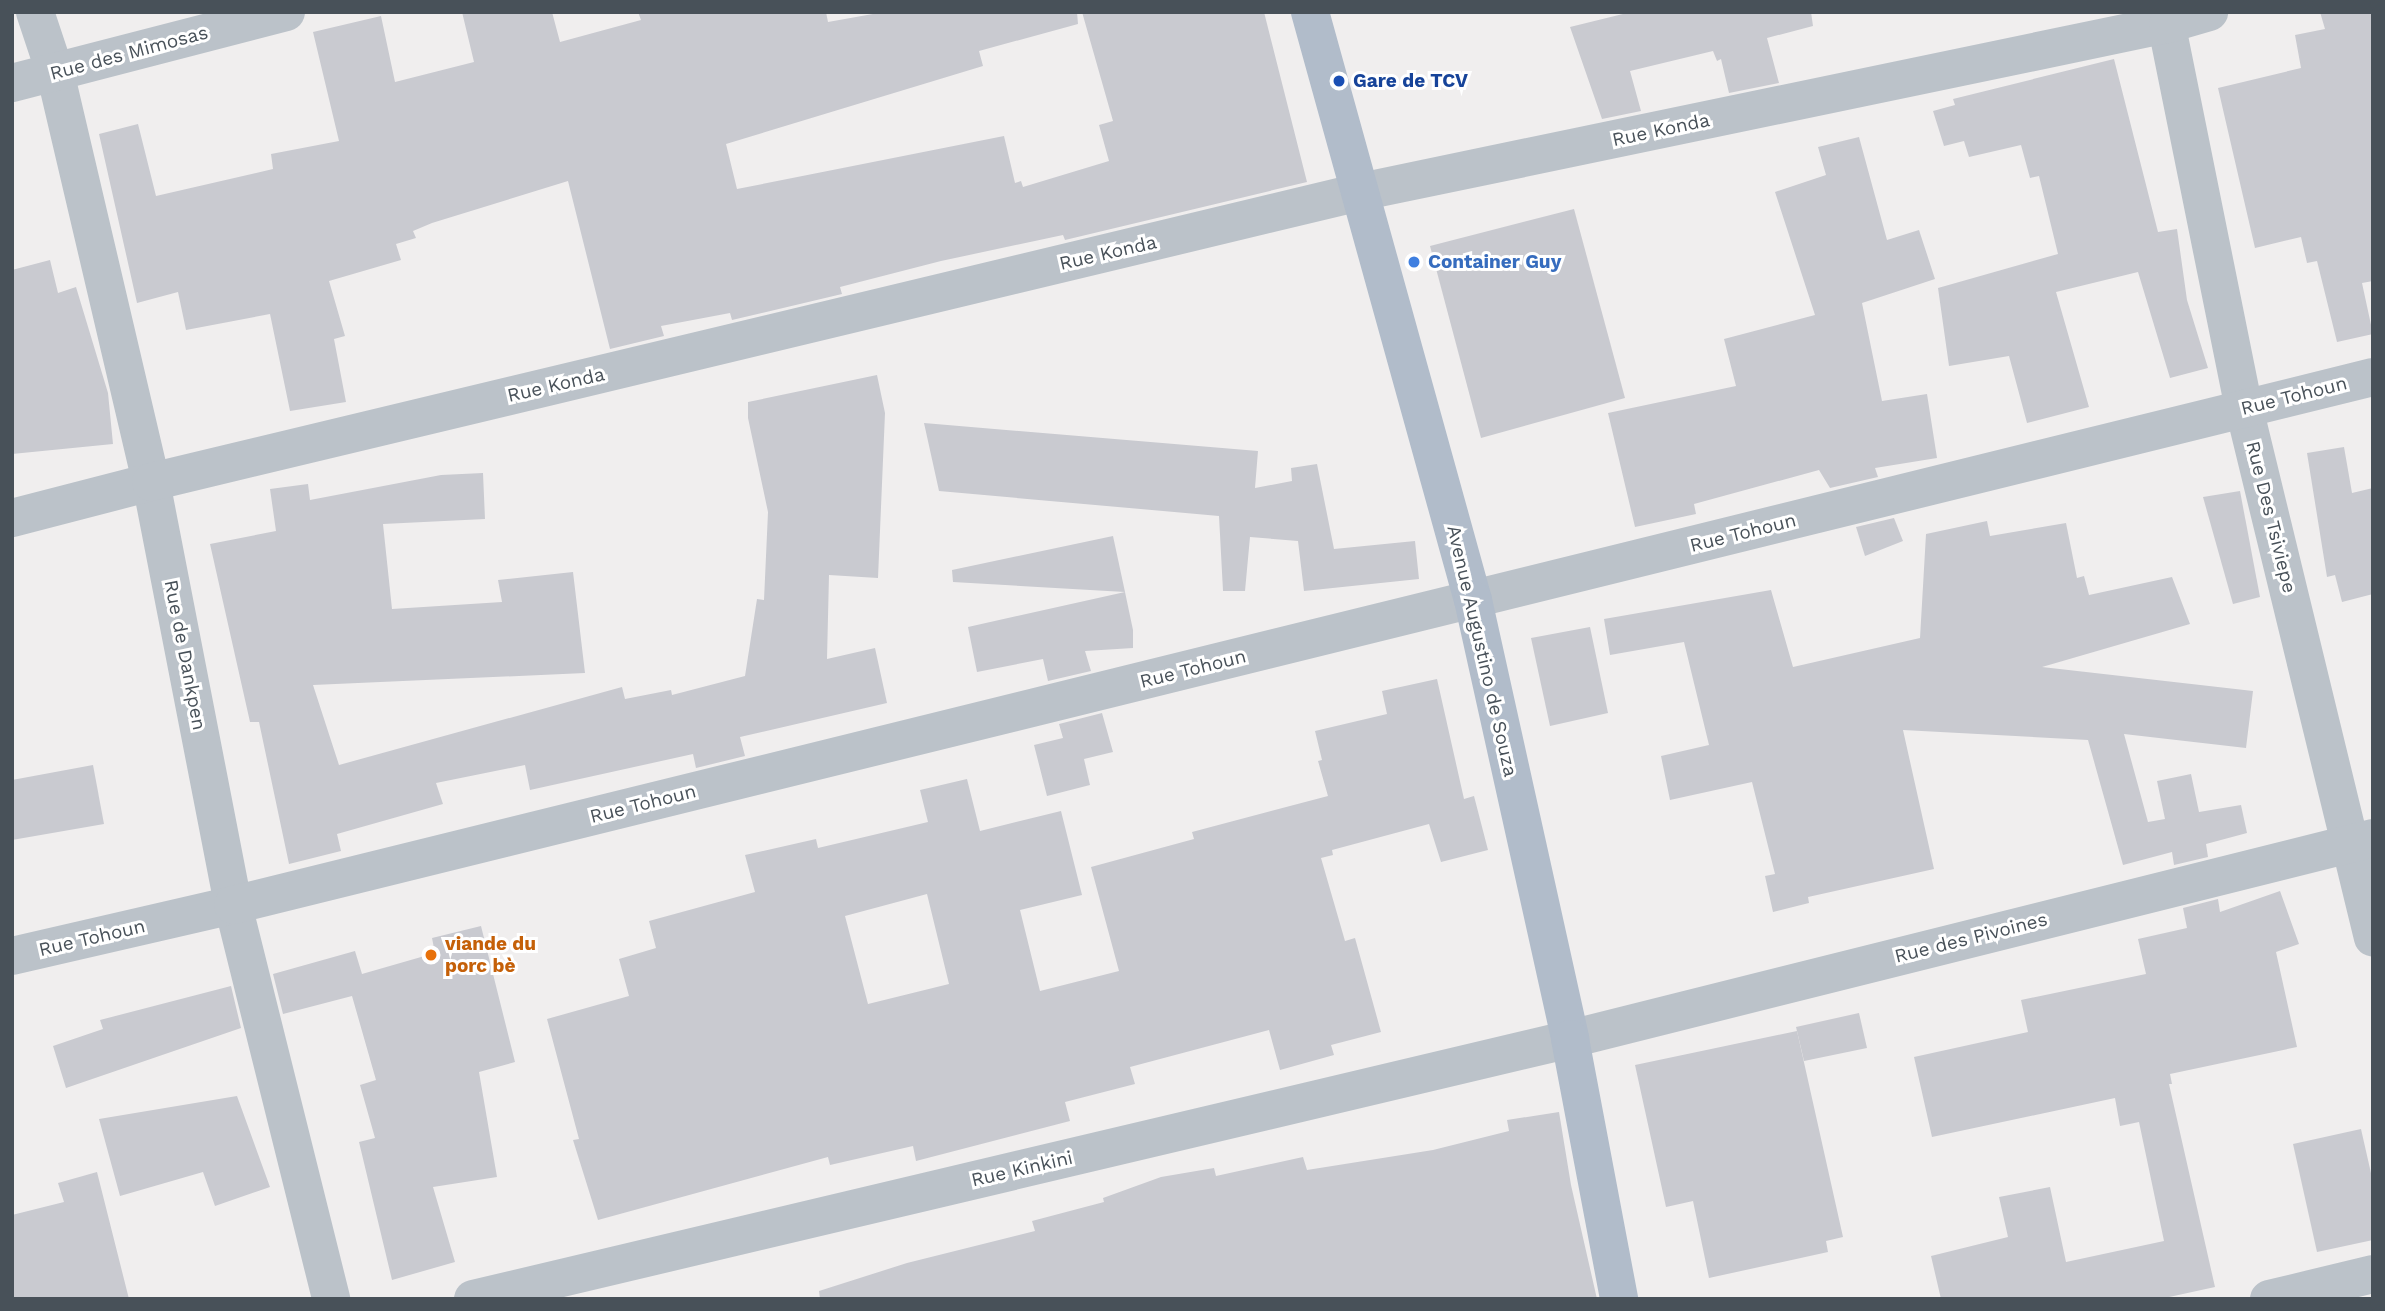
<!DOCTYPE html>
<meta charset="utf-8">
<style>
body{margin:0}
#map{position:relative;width:2385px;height:1311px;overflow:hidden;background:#f0eeee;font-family:"Work Sans",sans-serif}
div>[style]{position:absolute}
.building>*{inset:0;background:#c9cad0}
.minor>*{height:38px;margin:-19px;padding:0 19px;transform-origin:19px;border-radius:19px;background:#bbc2c9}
.major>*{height:38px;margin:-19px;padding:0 19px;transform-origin:19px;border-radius:19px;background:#b1bcca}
.dots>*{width:19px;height:19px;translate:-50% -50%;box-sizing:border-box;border:4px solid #fff;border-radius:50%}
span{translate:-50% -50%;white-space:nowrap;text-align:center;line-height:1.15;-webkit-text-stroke:6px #fff;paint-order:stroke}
.street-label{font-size:19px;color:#485159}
.transit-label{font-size:19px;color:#164399;font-weight:700}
.left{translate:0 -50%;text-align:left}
.shop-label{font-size:19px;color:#366cbe;font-weight:700}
.food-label{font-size:19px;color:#c56008;font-weight:700}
.frame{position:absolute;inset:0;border:14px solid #485159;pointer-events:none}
</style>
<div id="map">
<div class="building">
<div style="clip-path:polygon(462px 12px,552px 12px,560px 42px,641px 20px,638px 12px,826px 12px,828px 22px,884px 12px,1077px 12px,1078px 24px,979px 51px,983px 66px,726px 144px,737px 189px,1004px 136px,1015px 183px,1021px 181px,1023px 187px,1109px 161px,1099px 125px,1113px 121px,1082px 12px,1264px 12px,1307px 182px,1065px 240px,1063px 235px,941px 261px,840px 287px,842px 294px,732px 320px,730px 313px,661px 326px,664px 336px,610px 349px,568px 181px,432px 223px,413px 231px,416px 238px,396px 244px,401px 260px,329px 281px,345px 336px,334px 339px,346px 402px,290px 411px,270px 314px,186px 330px,178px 292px,137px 303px,99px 134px,138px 124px,156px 196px,273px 169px,271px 154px,339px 141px,313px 32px,381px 16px,395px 82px,474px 62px)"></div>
<div style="clip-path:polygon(1631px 12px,1811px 12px,1813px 26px,1767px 38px,1779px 83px,1729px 93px,1721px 59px,1717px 61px,1713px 51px,1630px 71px,1641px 111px,1602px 119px,1570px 27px)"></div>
<div style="clip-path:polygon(2320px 12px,2373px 12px,2373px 281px,2362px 283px,2373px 334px,2337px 342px,2317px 261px,2307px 263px,2301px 237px,2255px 248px,2218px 88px,2301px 68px,2295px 35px,2325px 29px)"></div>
<div style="clip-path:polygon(2114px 59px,2158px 232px,2177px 229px,2187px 300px,2208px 368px,2170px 378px,2138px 272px,2056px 292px,2089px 407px,2027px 423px,2009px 356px,1949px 366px,1938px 288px,2058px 254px,2039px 176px,2030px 178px,2021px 145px,1969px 157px,1964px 141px,1944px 146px,1933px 111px,1955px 105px,1953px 99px)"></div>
<div style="clip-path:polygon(1859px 137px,1887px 240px,1919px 230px,1935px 279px,1862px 303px,1882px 401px,1927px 394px,1937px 458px,1875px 468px,1878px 477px,1830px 488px,1819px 470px,1694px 504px,1696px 514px,1635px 527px,1608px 413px,1736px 386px,1724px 339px,1815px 315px,1775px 192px,1826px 175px,1818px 147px)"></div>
<div style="clip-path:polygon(1574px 209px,1625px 398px,1481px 438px,1430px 246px)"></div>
<div style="clip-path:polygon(50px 260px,58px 293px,76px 287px,108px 393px,113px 444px,12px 454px,12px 270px)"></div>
<div style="clip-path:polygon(877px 375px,885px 413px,878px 578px,829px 575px,827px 659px,875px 648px,887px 703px,740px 737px,745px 756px,696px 768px,693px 754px,530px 790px,525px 765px,436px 783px,443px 804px,337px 834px,341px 851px,289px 864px,259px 722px,250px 722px,210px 544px,276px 531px,270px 489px,308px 484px,310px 500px,441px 475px,483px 473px,485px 519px,383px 524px,392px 609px,502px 602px,498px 580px,573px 572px,585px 673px,313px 685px,339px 765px,622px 687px,625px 699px,671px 690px,672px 695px,745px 676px,757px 599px,764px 600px,768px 512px,748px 418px,748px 402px)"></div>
<div style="clip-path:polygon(924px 423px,1258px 451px,1255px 488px,1292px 481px,1291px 468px,1317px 464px,1334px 549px,1415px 541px,1419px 579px,1304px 591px,1298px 541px,1250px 537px,1245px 591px,1223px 591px,1219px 516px,939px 491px)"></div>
<div style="clip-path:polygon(2344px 447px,2352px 493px,2373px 488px,2373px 594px,2342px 602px,2335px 575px,2327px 577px,2307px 453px)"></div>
<div style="clip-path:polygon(2240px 491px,2260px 597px,2233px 604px,2203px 497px)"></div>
<div style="clip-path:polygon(1894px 518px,1903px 541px,1865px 556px,1856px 527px)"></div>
<div style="clip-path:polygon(1987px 521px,1990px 536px,2066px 523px,2077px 578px,2084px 576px,2089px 595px,2172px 577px,2190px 624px,2042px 667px,2253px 691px,2246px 748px,2124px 734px,2148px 822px,2165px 819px,2157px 781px,2191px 774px,2199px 812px,2241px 805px,2247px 833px,2206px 844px,2208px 857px,2174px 865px,2172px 852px,2123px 865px,2088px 740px,1903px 730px,1934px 869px,1808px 897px,1809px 903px,1773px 912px,1765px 876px,1775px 874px,1752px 782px,1670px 800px,1661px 756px,1709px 745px,1684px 642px,1610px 655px,1604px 619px,1771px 590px,1793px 667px,1920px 638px,1926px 534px)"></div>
<div style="clip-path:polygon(1113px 536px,1125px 592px,953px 582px,952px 570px)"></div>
<div style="clip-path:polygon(1125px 592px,1133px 630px,1133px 648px,1085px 651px,1091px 671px,1048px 681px,1043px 659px,977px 672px,968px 627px)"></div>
<div style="clip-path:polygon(1590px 627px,1608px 713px,1550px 726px,1531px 638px)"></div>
<div style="clip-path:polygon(evenodd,1437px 679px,1464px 799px,1474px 796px,1488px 850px,1441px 862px,1429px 824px,1332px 850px,1333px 855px,1321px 858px,1345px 941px,1355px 938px,1381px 1032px,1331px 1045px,1334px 1055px,1280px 1070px,1269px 1030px,1130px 1067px,1135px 1084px,1065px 1102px,1070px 1121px,916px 1161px,913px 1146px,830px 1165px,828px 1157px,598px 1220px,573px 1140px,579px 1139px,547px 1019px,629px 996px,619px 959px,656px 948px,649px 921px,755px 892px,745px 855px,816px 839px,818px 848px,928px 822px,920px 790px,967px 779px,980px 831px,1061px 811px,1082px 895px,1020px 910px,1040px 991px,1119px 971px,1091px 867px,1194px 839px,1192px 832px,1328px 796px,1318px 761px,1322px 760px,1315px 731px,1387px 714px,1382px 691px,1437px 679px,927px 894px,949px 984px,868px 1004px,845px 916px,927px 894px)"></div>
<div style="clip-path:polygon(1102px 713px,1113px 752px,1084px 759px,1090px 785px,1047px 796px,1034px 745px,1063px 738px,1059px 724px)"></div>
<div style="clip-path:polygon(93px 765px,104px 824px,12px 840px,12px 780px)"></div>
<div style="clip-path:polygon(2280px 891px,2299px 944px,2276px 952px,2297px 1047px,2170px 1074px,2172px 1084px,2169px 1084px,2215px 1287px,2160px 1299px,1941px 1299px,1931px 1256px,2008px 1237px,1999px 1197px,2050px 1187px,2066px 1262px,2164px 1241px,2139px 1122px,2120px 1126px,2115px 1098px,1932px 1137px,1914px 1057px,2028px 1032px,2021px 1000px,2146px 974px,2138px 939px,2187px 928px,2183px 908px,2218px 899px,2220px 912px)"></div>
<div style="clip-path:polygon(481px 926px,515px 1062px,479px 1072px,497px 1177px,433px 1187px,455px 1262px,392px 1280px,359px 1142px,375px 1138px,360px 1085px,376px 1080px,352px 996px,283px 1014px,273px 974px,355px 951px,362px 974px,435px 953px,432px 938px)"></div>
<div style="clip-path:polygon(231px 986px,241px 1028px,66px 1088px,53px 1046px,103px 1029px,100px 1020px)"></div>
<div style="clip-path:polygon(1859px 1013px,1867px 1048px,1804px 1061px,1796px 1027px)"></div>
<div style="clip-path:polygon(1797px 1031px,1843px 1237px,1826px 1241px,1828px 1252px,1709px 1278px,1693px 1201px,1666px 1207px,1635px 1065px)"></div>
<div style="clip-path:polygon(237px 1096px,270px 1187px,215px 1206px,203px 1172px,120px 1196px,99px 1119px)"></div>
<div style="clip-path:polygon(1559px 1112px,1571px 1185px,1597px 1299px,820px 1299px,819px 1291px,907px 1263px,1035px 1231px,1032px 1221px,1104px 1202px,1103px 1198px,1161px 1177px,1214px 1168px,1216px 1176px,1303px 1157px,1307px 1170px,1433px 1150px,1509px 1131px,1507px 1120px)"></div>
<div style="clip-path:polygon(2361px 1129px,2373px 1182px,2373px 1240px,2317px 1252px,2293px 1144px)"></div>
<div style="clip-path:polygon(97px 1172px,129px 1299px,12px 1299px,12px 1215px,64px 1202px,58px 1183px)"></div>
</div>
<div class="minor">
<div style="left:35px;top:12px;width:63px;rotate:71.6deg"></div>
<div style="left:55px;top:72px;width:421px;rotate:76.8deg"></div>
<div style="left:151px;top:482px;width:431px;rotate:79deg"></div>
<div style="left:233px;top:905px;width:406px;rotate:76deg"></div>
<div style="left:2164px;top:12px;width:404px;rotate:78.6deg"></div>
<div style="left:2244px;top:408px;width:545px;rotate:76.32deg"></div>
<div style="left:12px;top:83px;width:283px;rotate:-14.5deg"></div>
<div style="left:12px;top:518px;width:144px;rotate:-14.5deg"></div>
<div style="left:151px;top:482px;width:1243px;rotate:-13.49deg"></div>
<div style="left:1360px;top:192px;width:825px;rotate:-11.75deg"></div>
<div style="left:2168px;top:24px;width:43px;rotate:-16.3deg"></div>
<div style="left:12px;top:956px;width:227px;rotate:-13deg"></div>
<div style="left:233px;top:905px;width:2204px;rotate:-13.86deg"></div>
<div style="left:473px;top:1299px;width:1127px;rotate:-13.33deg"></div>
<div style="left:1570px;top:1039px;width:828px;rotate:-14.05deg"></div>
<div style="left:2269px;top:1299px;width:107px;rotate:-13.5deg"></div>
</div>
<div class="major">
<div style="left:1310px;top:12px;width:610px;rotate:74.51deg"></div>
<div style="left:1473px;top:600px;width:450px;rotate:77.5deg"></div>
<div style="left:1570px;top:1039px;width:265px;rotate:79.3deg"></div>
</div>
<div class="dots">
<div style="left:1339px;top:81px;background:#1a4fb4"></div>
<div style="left:1414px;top:262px;background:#3f7fe0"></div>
<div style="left:431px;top:955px;background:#e8710a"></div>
</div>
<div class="street-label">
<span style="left:129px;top:53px;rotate:-15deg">Rue des Mimosas</span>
<span style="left:1661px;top:130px;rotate:-12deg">Rue Konda</span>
<span style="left:1108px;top:253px;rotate:-13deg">Rue Konda</span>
<span style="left:556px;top:385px;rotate:-13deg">Rue Konda</span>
<span style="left:2294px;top:396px;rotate:-14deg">Rue Tohoun</span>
<span style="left:2271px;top:517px;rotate:76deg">Rue Des Tsiviepe</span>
<span style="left:1743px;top:533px;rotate:-14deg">Rue Tohoun</span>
<span style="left:1482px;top:651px;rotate:77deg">Avenue Augustino de Souza</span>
<span style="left:185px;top:655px;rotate:79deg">Rue de Dankpen</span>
<span style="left:1193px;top:669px;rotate:-14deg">Rue Tohoun</span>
<span style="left:643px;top:804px;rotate:-14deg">Rue Tohoun</span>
<span style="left:92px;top:938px;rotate:-13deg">Rue Tohoun</span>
<span style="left:1971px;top:938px;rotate:-14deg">Rue des Pivoines</span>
<span style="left:1022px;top:1169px;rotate:-13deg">Rue Kinkini</span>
</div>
<div class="transit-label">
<span class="left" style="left:1353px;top:81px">Gare de TCV</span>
</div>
<div class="shop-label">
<span class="left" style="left:1428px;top:262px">Container Guy</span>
</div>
<div class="food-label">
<span class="left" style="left:445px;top:955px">viande du<br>porc bè</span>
</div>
<div class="frame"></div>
</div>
